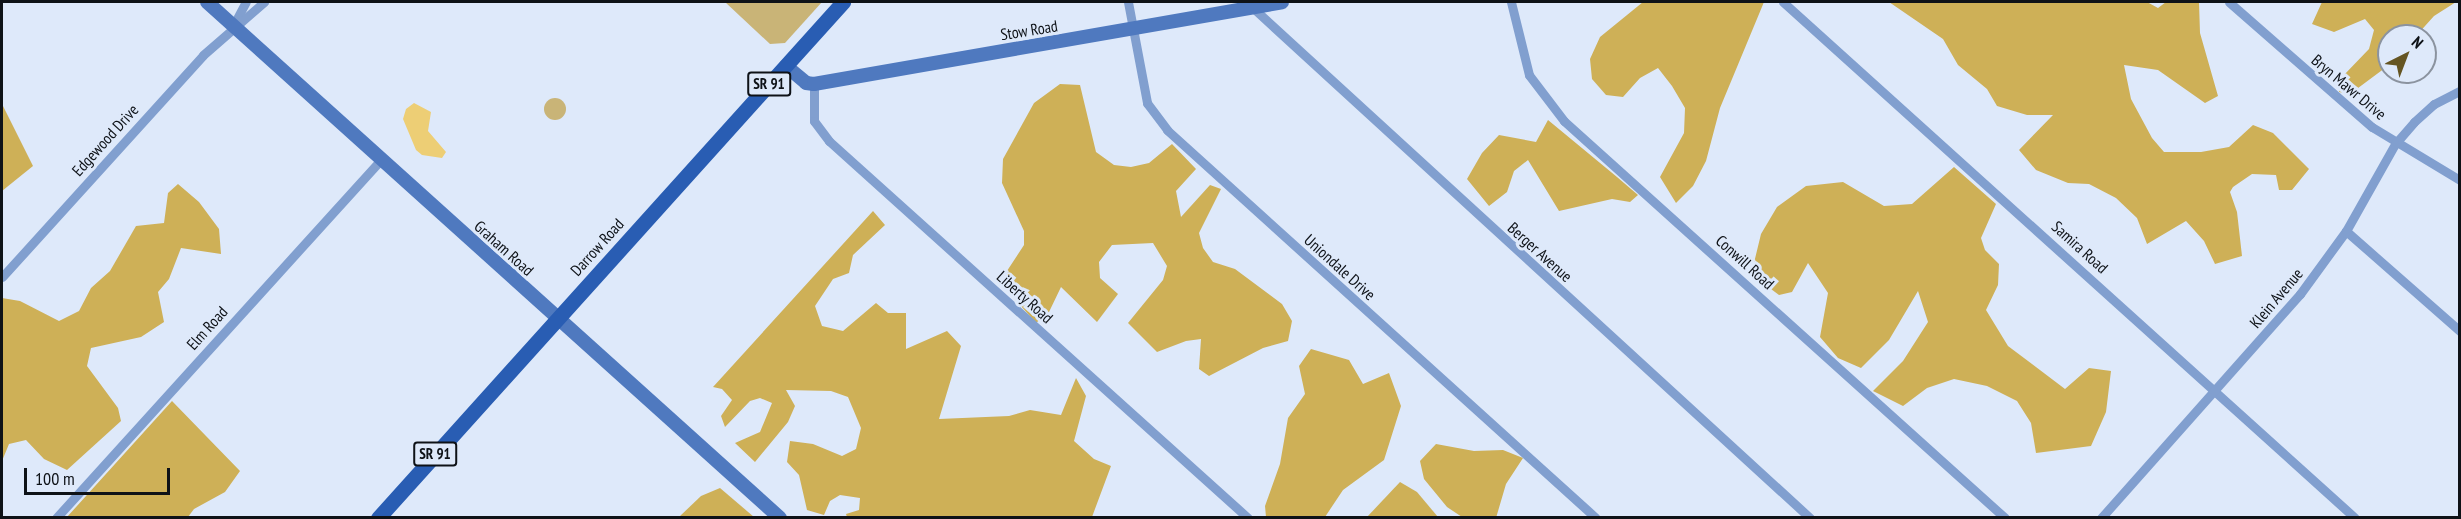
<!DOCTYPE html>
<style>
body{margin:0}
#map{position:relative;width:2461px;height:519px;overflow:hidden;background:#dee9fa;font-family:"PT Sans Narrow",sans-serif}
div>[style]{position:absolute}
.green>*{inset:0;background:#c9b477}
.round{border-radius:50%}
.forest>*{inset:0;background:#ceb057}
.water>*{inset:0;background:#edce75}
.street>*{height:9px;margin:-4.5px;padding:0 4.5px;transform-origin:4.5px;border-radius:4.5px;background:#819fcf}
.secondary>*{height:14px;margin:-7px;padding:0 7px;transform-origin:7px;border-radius:7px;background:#4f79bf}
.primary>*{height:15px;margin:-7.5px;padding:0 7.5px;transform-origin:7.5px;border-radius:7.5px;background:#295db3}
span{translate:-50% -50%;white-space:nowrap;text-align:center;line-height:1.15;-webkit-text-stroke:6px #dee9fa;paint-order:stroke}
.shield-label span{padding:2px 4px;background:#dee9fa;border:2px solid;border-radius:4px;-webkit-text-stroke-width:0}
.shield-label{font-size:15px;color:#0e1217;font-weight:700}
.street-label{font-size:16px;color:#0e1217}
.frame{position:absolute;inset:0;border:3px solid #0e1217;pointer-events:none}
.north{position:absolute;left:2377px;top:24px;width:60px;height:60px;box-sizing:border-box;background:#dee9fa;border:2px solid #8b939f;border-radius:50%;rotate:42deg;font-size:16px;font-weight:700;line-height:24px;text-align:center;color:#0e1217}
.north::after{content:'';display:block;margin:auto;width:21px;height:27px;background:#655522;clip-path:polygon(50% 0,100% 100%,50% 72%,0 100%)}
.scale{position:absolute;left:24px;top:468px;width:146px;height:27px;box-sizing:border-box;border:3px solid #0e1217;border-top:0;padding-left:8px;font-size:18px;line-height:21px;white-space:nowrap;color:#0e1217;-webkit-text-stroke:4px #dee9fa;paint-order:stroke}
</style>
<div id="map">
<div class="green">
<div style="clip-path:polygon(725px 2px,822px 2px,785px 43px,770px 44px)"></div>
<div class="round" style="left:544px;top:98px;width:22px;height:22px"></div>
</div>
<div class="forest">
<div style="clip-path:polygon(1643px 2px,1764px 2px,1720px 108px,1706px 161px,1693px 186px,1676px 203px,1660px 177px,1684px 133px,1685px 108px,1672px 86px,1658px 68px,1640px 78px,1623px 97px,1606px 95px,1592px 79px,1590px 59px,1600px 37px)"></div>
<div style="clip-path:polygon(1889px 2px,2147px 2px,2158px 8px,2166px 2px,2199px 2px,2200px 33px,2218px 96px,2205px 103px,2158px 70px,2124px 65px,2131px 99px,2152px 138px,2164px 152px,2201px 152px,2229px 147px,2253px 125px,2273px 133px,2309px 169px,2292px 190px,2279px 190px,2276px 175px,2252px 174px,2233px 187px,2230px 192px,2237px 212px,2242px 256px,2215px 264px,2204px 241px,2186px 221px,2147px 244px,2137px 218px,2116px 198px,2089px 184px,2068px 183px,2036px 170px,2019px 150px,2053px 115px,2027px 115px,1997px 106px,1987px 89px,1958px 65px,1943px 39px)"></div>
<div style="clip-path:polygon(2322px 2px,2456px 2px,2434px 16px,2416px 36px,2389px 36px,2389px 65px,2350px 94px,2339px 92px,2343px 76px,2369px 49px,2374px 30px,2365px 19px,2334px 32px,2312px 24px)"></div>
<div style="clip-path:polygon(1060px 84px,1080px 85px,1096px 152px,1114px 165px,1131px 167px,1149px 163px,1172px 144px,1196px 169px,1176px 191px,1181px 217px,1210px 185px,1221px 189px,1199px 233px,1203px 248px,1213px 262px,1235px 269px,1282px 304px,1292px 321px,1288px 341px,1263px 348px,1209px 376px,1199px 369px,1201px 339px,1186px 341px,1157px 352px,1128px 323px,1163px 280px,1167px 266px,1153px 243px,1112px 245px,1099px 262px,1100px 278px,1118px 294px,1097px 322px,1061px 287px,1049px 312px,1036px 323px,1003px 286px,1003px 277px,1024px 245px,1024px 231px,1002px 183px,1003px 159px,1034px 103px)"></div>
<div style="clip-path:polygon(2px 104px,33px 166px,2px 191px)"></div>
<div style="clip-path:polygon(1548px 120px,1617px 177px,1638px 195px,1630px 202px,1612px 199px,1559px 211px,1528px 160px,1514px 171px,1507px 192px,1489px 206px,1467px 179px,1482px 153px,1499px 135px,1536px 142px)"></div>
<div style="clip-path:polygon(1954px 167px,1996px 204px,1981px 238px,1985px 250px,1999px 264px,1998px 285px,1986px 310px,2008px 346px,2065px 389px,2089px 368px,2111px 371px,2106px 412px,2091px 446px,2036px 453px,2031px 423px,2017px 401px,1987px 386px,1954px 379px,1927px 388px,1903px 406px,1873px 391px,1903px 361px,1928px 322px,1918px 291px,1889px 340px,1861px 368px,1838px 358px,1820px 337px,1828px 293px,1808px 263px,1792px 292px,1779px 295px,1759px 280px,1753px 267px,1761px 234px,1777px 207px,1806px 186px,1843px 182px,1884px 206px,1912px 204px)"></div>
<div style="clip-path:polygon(178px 184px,199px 202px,219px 229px,221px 254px,181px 248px,169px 279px,158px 292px,164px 322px,141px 337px,91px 348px,87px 366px,118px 408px,121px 421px,67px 470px,44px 459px,26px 440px,9px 444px,2px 461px,2px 298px,20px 301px,59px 321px,79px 311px,91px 288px,110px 271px,136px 226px,164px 223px,168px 193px)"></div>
<div style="clip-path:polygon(873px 211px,885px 225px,853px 255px,849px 273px,833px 279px,815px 306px,822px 326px,843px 331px,876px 303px,888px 313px,906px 313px,906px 349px,947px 331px,961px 346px,939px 419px,1009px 416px,1030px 410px,1061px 415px,1076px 378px,1086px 396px,1074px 441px,1094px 459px,1111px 466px,1092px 517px,847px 517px,846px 514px,859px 510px,860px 498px,840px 495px,830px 501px,824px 515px,807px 510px,799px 475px,787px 462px,790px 441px,813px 444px,842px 456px,856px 449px,861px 428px,848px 397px,831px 391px,786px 390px,795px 406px,788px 422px,755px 462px,735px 443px,760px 432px,772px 403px,760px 398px,750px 401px,725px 427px,721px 416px,732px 400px,722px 389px,713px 387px)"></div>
<div style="clip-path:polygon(1311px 349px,1349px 360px,1363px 384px,1389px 373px,1401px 406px,1384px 460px,1343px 490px,1325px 517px,1266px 517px,1265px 506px,1280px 464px,1288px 418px,1305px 394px,1299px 366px)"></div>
<div style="clip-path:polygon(172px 401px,240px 471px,225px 492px,194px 509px,188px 517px,67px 517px)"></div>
<div style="clip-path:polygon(1436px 444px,1474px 451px,1503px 450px,1523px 458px,1506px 484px,1496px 518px,1462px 517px,1447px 507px,1424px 479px,1420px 461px)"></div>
<div style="clip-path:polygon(1400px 482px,1417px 492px,1438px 517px,1367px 517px)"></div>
<div style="clip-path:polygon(720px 488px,754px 517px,679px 517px,701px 496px)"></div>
</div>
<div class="water">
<div style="clip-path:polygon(414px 103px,431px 112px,428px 131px,446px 152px,442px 158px,422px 155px,416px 150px,403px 119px,406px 109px)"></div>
</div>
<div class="street">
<div style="left:1128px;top:2px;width:103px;rotate:79.3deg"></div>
<div style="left:1147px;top:103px;width:34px;rotate:53deg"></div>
<div style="left:1167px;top:130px;width:578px;rotate:42.13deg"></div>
<div style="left:1511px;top:2px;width:75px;rotate:76.1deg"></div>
<div style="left:1529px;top:75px;width:58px;rotate:52.7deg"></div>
<div style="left:1564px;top:121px;width:593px;rotate:41.99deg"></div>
<div style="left:1783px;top:2px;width:770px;rotate:42.05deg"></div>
<div style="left:2229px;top:2px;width:190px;rotate:41.2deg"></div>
<div style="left:2372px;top:127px;width:103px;rotate:31.1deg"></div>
<div style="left:1252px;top:7px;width:757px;rotate:42.48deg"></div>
<div style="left:233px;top:26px;width:27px;rotate:-62deg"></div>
<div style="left:814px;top:84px;width:37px;rotate:90deg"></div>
<div style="left:814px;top:121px;width:25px;rotate:53deg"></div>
<div style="left:829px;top:141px;width:564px;rotate:41.98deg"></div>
<div style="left:2346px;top:231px;width:152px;rotate:41.3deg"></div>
<div style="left:2px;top:277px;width:299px;rotate:-47.8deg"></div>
<div style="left:203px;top:55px;width:81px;rotate:-41deg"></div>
<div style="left:56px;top:518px;width:484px;rotate:-47.8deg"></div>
<div style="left:2101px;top:518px;width:300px;rotate:-48.4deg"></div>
<div style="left:2300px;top:294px;width:78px;rotate:-53.9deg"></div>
<div style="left:2346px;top:231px;width:100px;rotate:-60.6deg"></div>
<div style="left:2395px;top:144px;width:29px;rotate:-49deg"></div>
<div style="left:2414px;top:122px;width:27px;rotate:-42deg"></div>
<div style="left:2434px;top:104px;width:29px;rotate:-27deg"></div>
</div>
<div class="secondary">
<div style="left:207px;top:2px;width:771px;rotate:42deg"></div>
<div style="left:786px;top:66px;width:26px;rotate:40deg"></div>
<div style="left:806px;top:83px;width:8px;rotate:7deg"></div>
<div style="left:814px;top:84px;width:475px;rotate:-9.9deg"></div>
</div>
<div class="primary">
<div style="left:378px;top:518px;width:695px;rotate:-47.98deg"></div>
</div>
<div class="shield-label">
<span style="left:769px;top:84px">SR 91</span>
<span style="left:435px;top:454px">SR 91</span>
</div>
<div class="street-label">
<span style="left:1029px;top:30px;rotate:-9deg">Stow Road</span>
<span style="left:2349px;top:87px;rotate:40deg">Bryn Mawr Drive</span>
<span style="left:105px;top:140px;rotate:-48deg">Edgewood Drive</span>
<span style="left:597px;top:247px;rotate:-48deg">Darrow Road</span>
<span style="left:2080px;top:247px;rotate:42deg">Samira Road</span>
<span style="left:504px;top:248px;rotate:42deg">Graham Road</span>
<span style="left:1540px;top:252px;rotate:42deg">Berger Avenue</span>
<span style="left:1745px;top:262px;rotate:42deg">Conwill Road</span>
<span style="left:1340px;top:267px;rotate:42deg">Uniondale Drive</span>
<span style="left:1025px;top:297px;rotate:42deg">Liberty Road</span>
<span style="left:2276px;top:298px;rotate:-50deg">Klein Avenue</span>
<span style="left:207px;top:328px;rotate:-48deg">Elm Road</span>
</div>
<div class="frame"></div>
<div class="north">N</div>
<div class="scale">100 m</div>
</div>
